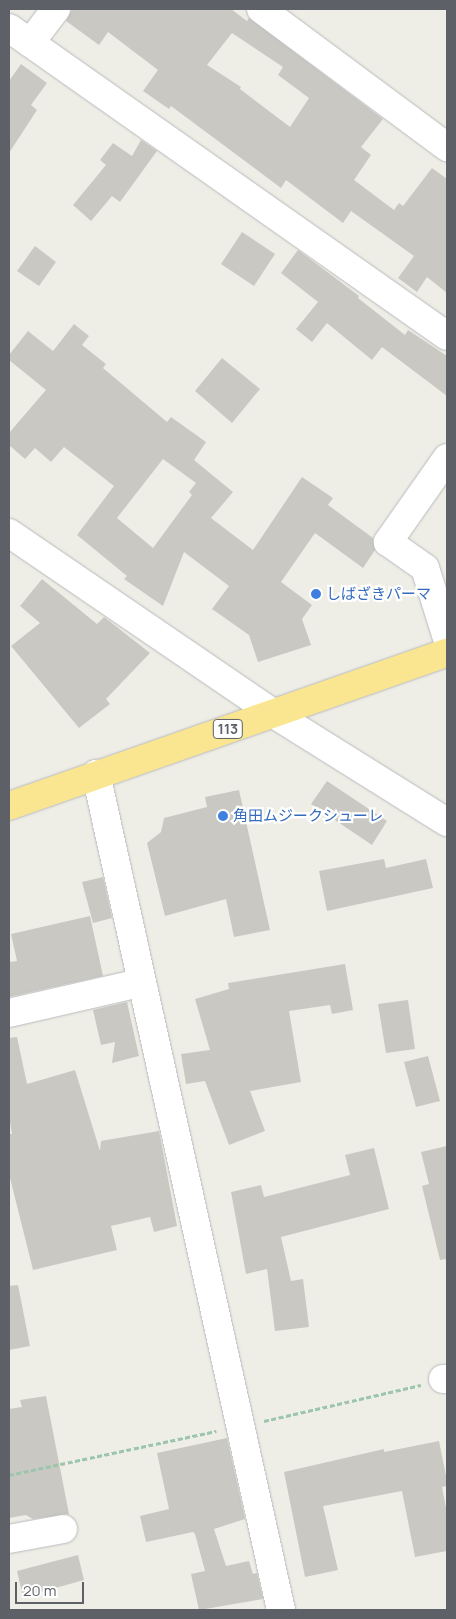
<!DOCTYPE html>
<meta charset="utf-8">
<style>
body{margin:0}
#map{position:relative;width:456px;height:1619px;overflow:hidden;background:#efeee6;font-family:Manrope,"Noto Sans JP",sans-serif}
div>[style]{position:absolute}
.building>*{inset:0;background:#cac8c3}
.path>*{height:3px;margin-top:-1.5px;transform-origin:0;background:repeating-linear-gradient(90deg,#9cc6ab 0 5px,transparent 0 7.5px)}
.roads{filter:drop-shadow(0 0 1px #b8babf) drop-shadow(0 0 1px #b8babf)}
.minor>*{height:28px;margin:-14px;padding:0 14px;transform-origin:14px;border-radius:14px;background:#fff}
.highway>*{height:28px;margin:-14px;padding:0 14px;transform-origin:14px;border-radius:14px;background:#fae691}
.dots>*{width:14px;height:14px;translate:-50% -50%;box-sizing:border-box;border:2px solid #fff;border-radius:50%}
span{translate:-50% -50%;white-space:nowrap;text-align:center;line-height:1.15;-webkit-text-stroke:4.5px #fff;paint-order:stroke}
.shield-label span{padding:1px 4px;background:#fff;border:1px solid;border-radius:4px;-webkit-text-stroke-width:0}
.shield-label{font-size:14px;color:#5d6066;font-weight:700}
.shop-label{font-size:15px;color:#366cbe}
.left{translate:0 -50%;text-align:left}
.frame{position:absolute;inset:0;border:10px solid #5d6066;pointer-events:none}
.scale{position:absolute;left:15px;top:1582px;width:69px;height:22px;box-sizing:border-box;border:2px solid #5d6066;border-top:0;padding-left:6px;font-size:15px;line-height:18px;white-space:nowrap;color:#5d6066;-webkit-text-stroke:4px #fff;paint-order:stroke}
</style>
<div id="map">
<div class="building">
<div style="clip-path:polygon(evenodd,72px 9px,231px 9px,247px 21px,249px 18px,383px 119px,361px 147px,371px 155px,354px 180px,394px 210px,399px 203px,403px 206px,432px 168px,447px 179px,447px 293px,427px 277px,417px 292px,398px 278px,414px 256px,351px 211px,343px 223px,286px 180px,281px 188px,171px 106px,169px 109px,143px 91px,158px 70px,108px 32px,99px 45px,66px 21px,72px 9px,232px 33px,283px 67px,278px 75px,309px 98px,290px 127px,240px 89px,241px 87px,207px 65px,232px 33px)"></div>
<div style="clip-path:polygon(21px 64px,47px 83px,31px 105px,37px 110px,9px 153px,9px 81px)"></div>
<div style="clip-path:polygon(141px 140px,157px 151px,120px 202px,112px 196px,91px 221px,73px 205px,106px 165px,100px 160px,113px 143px,132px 156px)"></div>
<div style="clip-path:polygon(242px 232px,275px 254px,254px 286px,221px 264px)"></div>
<div style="clip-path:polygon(35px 246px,56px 262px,39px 286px,17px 271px)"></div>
<div style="clip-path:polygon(298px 250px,359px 296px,358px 298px,405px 335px,408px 330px,447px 356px,447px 396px,382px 347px,372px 360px,327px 323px,312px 342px,296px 329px,318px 302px,281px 273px)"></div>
<div style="clip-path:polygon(evenodd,74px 324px,89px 336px,82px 345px,106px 364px,103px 368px,167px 422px,171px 417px,206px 442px,194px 460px,233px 492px,211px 518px,253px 550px,302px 477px,333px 498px,328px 505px,373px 538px,375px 550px,363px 568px,315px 533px,281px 582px,312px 605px,302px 619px,311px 645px,258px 662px,249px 635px,212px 609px,229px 586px,184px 552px,163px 606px,124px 579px,127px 576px,77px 535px,114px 486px,64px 447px,51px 462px,35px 448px,25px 459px,9px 445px,9px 433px,46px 390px,9px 360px,9px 355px,28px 331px,53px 351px,74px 324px,163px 459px,196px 483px,189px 492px,192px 495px,153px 548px,117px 518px,163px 459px)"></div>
<div style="clip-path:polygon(222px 358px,260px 389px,232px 423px,195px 391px)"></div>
<div style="clip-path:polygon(42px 579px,97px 624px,104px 617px,150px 653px,106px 699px,110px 704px,79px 728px,11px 646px,40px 623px,20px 606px)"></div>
<div style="clip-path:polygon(327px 781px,387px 821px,372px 845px,311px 804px)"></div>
<div style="clip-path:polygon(239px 790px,270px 930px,234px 937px,226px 899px,165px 916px,147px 843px,161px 832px,164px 818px,207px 807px,205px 797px)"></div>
<div style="clip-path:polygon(384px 859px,386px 868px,426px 859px,433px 888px,327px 911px,319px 871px)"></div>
<div style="clip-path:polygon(103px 877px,112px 918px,93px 923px,82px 882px)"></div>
<div style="clip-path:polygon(90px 916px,103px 976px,9px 997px,9px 962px,17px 961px,11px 934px)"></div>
<div style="clip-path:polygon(345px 964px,353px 1010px,332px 1014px,330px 1005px,289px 1011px,301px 1082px,250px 1091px,265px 1131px,229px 1145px,205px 1081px,186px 1084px,181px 1054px,210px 1050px,195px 999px,229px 989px,228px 983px)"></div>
<div style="clip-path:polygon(408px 1000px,415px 1049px,386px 1053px,378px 1004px)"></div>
<div style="clip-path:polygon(127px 1002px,139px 1056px,112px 1063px,115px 1042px,101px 1045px,93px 1010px)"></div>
<div style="clip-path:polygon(17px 1037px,27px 1084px,75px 1070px,100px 1151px,101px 1141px,159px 1131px,177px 1226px,154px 1232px,150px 1217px,111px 1226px,117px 1250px,33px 1270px,9px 1174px,9px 1134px,12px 1134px,9px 1117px,9px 1038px)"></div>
<div style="clip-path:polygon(428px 1056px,440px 1101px,416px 1107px,404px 1062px)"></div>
<div style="clip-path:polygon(447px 1146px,447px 1259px,440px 1260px,422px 1186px,429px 1184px,421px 1152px)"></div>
<div style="clip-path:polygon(374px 1148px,389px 1209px,281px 1237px,291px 1281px,303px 1279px,309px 1327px,275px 1331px,267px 1269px,246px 1274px,231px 1192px,261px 1185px,264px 1197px,350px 1175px,345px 1155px)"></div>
<div style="clip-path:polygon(18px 1285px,30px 1346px,9px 1350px,9px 1286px)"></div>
<div style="clip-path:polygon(46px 1396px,69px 1514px,33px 1519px,26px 1515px,9px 1518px,9px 1409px,22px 1407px,20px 1400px)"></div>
<div style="clip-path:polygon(227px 1438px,245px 1519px,214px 1529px,226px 1566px,249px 1561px,253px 1574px,257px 1573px,263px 1599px,199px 1610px,191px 1574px,205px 1571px,195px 1534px,193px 1532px,146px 1542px,140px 1516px,169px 1509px,157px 1453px)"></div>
<div style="clip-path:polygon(439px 1441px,447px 1481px,447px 1486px,442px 1487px,447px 1513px,447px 1551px,415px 1557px,402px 1491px,323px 1506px,338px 1570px,305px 1577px,284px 1472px,384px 1449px,384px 1452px)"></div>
<div style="clip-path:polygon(78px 1555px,84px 1580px,23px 1597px,17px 1571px)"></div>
</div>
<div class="path">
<div style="left:264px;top:1421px;width:161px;rotate:-12.9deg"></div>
<div style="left:9px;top:1475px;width:212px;rotate:-12deg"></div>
</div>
<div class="roads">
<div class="minor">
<div style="left:261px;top:9px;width:232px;rotate:36.6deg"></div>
<div style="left:9px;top:28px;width:535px;rotate:35.11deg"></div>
<div style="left:30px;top:43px;width:43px;rotate:-52.6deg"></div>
<div style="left:447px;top:458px;width:103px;rotate:125.1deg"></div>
<div style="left:388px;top:542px;width:45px;rotate:35.1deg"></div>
<div style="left:425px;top:568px;width:73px;rotate:72.6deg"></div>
<div style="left:9px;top:533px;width:321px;rotate:34.3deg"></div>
<div style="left:274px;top:714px;width:204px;rotate:32deg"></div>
<div style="left:96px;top:774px;width:856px;rotate:77.52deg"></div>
<div style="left:9px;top:1013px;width:134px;rotate:-12.9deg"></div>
<div style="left:443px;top:1379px;width:4px"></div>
<div style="left:9px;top:1539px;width:55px;rotate:-10.5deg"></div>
</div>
<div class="highway">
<div style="left:9px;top:806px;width:464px;rotate:-19.3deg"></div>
</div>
</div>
<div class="dots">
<div style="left:316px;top:594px;background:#3f7fe0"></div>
<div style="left:223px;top:816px;background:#3f7fe0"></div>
</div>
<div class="shield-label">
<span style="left:228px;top:729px">113</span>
</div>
<div class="shop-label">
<span class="left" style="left:326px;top:594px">しばざきパーマ</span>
<span class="left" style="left:233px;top:816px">角田ムジークシューレ</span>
</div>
<div class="frame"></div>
<div class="scale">20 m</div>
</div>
